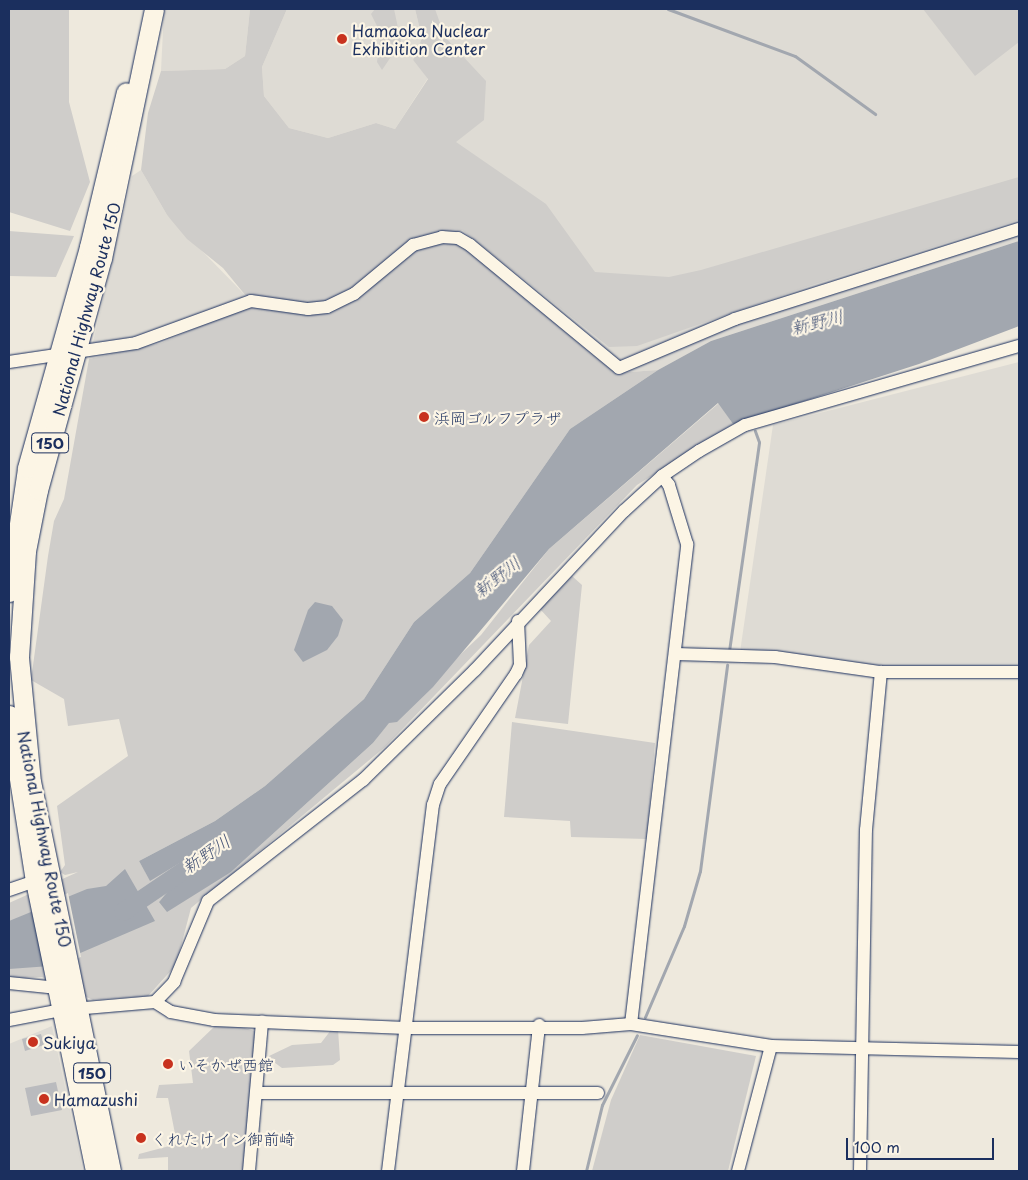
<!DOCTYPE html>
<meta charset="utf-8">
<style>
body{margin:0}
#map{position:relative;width:1028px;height:1180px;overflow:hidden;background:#eee9dd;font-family:"Playpen Sans","Klee One",sans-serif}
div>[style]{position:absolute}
.built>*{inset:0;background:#dedbd4}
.green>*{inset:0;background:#cfcdca}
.water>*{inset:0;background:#a2a7af}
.pier>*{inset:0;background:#eee9dd}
.stream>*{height:3px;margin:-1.5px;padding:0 1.5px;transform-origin:1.5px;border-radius:1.5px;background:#a2a7af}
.river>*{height:18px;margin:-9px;padding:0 9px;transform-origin:9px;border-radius:9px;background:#a2a7af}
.building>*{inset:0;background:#babbbe}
.roads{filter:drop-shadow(0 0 1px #1b2f5e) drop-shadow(0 0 1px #1b2f5e)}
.minor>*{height:12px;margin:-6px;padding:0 6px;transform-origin:6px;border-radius:6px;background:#fcf5e5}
.highway>*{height:19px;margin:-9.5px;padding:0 9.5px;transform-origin:9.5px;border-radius:9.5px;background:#fcf5e5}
.dots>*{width:14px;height:14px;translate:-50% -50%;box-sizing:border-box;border:2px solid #fcf5e5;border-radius:50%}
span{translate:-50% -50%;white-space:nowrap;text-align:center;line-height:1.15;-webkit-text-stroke:4.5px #fcf5e5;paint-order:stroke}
.shield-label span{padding:1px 4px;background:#fcf5e5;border:1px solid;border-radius:4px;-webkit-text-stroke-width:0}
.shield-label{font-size:15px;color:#1b2f5e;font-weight:700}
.poi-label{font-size:16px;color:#1b2f5e}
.left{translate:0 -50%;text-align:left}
.street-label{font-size:16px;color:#1b2f5e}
.water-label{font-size:18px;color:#445376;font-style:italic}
.frame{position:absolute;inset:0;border:10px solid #1b2f5e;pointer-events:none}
.scale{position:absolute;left:846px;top:1138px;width:148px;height:22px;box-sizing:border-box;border:2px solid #1b2f5e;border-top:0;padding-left:6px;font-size:15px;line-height:18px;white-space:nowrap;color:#1b2f5e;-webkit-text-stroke:4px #fcf5e5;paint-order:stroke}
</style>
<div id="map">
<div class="built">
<div style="clip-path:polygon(170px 9px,250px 9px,245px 56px,225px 69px,161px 71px,164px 10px)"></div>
<div style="clip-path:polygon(287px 9px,415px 9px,422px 38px,413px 60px,428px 78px,395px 129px,376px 123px,328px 138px,289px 128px,264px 96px,262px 67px)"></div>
<div style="clip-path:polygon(419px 9px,1019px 9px,1019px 241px,711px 341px,658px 370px,615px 373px,460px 244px,447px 241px,454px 156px)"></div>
<div style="clip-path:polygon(141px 170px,167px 215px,246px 296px,246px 306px,161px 343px,89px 359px,132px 176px)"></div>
<div style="clip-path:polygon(1019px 362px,1019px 665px,866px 671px,739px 659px,773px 425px)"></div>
<div style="clip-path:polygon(52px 1026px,83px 1171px,9px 1171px,9px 1044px)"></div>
</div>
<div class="green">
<div style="clip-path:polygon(9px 9px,69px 9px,69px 102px,90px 182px,70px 231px,9px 212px)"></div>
<div style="clip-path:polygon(250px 9px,287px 9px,262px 67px,264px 96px,289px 128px,328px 138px,376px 123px,395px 129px,428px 79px,413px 60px,422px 38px,415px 9px,435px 9px,445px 37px,486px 81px,484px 120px,456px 142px,546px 204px,595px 272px,669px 277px,701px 270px,1019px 177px,1019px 220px,812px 285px,637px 346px,609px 347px,462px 230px,447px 240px,460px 244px,615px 373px,658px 370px,570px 429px,470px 573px,414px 622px,364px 699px,265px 786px,215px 821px,139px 861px,150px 880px,205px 848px,159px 902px,231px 872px,373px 743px,389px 722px,481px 635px,549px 549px,719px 403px,733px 424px,637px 485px,385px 747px,191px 908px,176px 965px,148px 996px,93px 1000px,42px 977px,9px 979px,9px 903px,78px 872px,65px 875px,60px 872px,65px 865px,57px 806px,128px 756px,119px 719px,68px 726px,64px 699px,31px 680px,48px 556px,54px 521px,64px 499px,89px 359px,161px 343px,246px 306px,246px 296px,223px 268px,187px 239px,167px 215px,141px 170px,148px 113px,161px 71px,225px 69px,245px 56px)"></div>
<div style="clip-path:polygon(375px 9px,394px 9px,401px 42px,382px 70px,377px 62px,381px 34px,371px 14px)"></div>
<div style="clip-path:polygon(923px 9px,1019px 9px,1019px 42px,975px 76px)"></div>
<div style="clip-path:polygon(9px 231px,74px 236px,56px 277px,9px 276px)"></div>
<div style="clip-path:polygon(572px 576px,582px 585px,568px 724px,515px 718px,529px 645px,551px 621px,540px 609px)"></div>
<div style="clip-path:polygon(512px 722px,655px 743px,647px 839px,571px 837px,570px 821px,504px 817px)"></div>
<div style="clip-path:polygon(215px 1026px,237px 1026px,255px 1031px,244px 1171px,168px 1171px,168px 1157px,138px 1159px,139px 1154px,177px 1144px,168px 1098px,156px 1098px,159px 1085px,193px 1083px,189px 1051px)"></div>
<div style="clip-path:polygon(338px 1029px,340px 1060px,333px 1065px,282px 1068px,267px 1057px,292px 1045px,321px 1043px,331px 1030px)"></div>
<div style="clip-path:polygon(640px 1035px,756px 1056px,728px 1171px,592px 1171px,611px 1100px)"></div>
</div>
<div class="water">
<div style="clip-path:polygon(1019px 241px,1019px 326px,919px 364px,733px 424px,718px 403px,549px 549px,433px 687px,397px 722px,389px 723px,373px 743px,231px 872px,167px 912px,159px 902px,203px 849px,150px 881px,139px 861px,215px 821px,265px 786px,364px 699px,414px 622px,470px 573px,570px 429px,658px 370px,711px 341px)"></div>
<div style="clip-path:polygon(315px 602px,332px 606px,343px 620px,338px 636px,327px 650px,303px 662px,294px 650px,308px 610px)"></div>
<div style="clip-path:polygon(125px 869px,155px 921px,50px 966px,9px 969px,9px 921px,87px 889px,106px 886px)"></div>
</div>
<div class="pier">
<div style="clip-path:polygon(68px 893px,81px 957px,61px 964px,48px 902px)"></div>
</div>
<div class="stream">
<div style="left:668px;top:9px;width:135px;rotate:20.3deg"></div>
<div style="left:795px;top:56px;width:99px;rotate:35.9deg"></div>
<div style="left:729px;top:651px;width:189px;rotate:-81.8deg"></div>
<div style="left:756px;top:464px;width:22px;rotate:-82deg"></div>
<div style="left:759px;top:442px;width:12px;rotate:-110deg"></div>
<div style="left:645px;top:1017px;width:99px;rotate:-66.8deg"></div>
<div style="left:684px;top:926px;width:57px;rotate:-73.8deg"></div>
<div style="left:700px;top:871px;width:208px;rotate:-82.5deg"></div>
<div style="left:586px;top:1171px;width:68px;rotate:-76.4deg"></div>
<div style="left:602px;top:1105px;width:78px;rotate:-63.4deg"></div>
</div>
<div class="river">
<div style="left:123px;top:912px;width:102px;rotate:-34.2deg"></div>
</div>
<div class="building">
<div style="clip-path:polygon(41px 1034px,44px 1045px,25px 1051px,22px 1039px)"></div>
<div style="clip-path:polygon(56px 1082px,62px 1110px,31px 1116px,25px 1088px)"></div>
</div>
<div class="roads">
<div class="minor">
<div style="left:9px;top:362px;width:128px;rotate:-8.5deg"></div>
<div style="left:136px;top:343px;width:122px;rotate:-20.1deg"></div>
<div style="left:251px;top:301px;width:58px;rotate:8deg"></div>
<div style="left:308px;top:309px;width:19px;rotate:-6deg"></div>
<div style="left:327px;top:307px;width:30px;rotate:-26deg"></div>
<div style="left:354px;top:294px;width:77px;rotate:-39.7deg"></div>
<div style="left:413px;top:245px;width:30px;rotate:-15deg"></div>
<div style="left:442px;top:237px;width:16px;rotate:4deg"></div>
<div style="left:458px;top:238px;width:14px;rotate:30deg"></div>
<div style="left:470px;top:245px;width:193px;rotate:39.5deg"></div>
<div style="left:619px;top:368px;width:126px;rotate:-22.9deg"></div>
<div style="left:735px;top:319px;width:298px;rotate:-17.6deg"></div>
<div style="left:676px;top:654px;width:99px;rotate:1.7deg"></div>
<div style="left:775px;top:657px;width:107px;rotate:8.1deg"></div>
<div style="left:881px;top:672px;width:138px"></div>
<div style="left:9px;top:890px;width:28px;rotate:-19deg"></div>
<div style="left:9px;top:983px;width:49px;rotate:5.8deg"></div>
<div style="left:155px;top:1002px;width:19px;rotate:32deg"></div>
<div style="left:171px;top:1012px;width:44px;rotate:10.5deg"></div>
<div style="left:214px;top:1020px;width:192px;rotate:2.4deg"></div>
<div style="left:406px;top:1028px;width:176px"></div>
<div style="left:582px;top:1028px;width:49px;rotate:-4.7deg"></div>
<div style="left:631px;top:1024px;width:142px;rotate:8.9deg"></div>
<div style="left:771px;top:1046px;width:248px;rotate:1.4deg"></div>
<div style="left:9px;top:1020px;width:54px;rotate:-10.7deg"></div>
<div style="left:62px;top:1010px;width:93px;rotate:-4.9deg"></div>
<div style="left:155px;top:1002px;width:28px;rotate:-46deg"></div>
<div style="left:174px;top:982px;width:88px;rotate:-67.2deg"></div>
<div style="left:208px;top:901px;width:197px;rotate:-38deg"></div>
<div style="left:363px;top:780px;width:157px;rotate:-44.5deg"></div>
<div style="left:475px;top:670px;width:218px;rotate:-46.9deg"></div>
<div style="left:624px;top:511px;width:52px;rotate:-42.6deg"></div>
<div style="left:662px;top:476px;width:45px;rotate:-34deg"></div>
<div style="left:699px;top:451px;width:53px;rotate:-29.5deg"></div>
<div style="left:745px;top:425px;width:285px;rotate:-16.1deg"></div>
<div style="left:631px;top:1024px;width:483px;rotate:-83.3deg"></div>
<div style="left:687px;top:544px;width:62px;rotate:-107deg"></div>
<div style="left:669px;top:485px;width:11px;rotate:-128deg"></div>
<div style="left:256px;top:1093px;width:342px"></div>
<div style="left:249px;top:1171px;width:150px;rotate:-85deg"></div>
<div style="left:388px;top:1171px;width:369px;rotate:-83deg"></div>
<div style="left:433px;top:805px;width:22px;rotate:-72deg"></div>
<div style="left:440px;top:784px;width:134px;rotate:-55.4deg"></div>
<div style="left:516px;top:674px;width:10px;rotate:-66deg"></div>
<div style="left:520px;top:665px;width:44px;rotate:-92.6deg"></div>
<div style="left:523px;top:1171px;width:147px;rotate:-83.7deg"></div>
<div style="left:738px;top:1171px;width:129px;rotate:-75.2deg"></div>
<div style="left:860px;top:1171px;width:341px;rotate:-89deg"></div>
<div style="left:866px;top:830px;width:159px;rotate:-84.6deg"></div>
</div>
<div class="highway">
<div style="left:9px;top:592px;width:125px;rotate:-81.7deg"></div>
<div style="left:27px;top:468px;width:230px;rotate:-74.3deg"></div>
<div style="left:89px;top:247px;width:159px;rotate:-76.6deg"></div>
<div style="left:9px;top:715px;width:168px;rotate:81.1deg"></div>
<div style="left:35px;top:881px;width:296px;rotate:78.3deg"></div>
<div style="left:111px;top:1171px;width:397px;rotate:-101.6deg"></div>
<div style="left:31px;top:782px;width:126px;rotate:-95.5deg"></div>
<div style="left:19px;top:657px;width:106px;rotate:-86.2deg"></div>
<div style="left:26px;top:551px;width:62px;rotate:-78.9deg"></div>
<div style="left:38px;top:490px;width:241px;rotate:-74.6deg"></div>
<div style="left:102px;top:258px;width:254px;rotate:-78.2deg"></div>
</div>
</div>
<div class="dots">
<div style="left:342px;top:39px;background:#c8321e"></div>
<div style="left:424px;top:417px;background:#c8321e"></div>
<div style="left:33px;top:1042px;background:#c8321e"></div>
<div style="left:168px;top:1064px;background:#c8321e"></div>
<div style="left:44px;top:1099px;background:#c8321e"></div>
<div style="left:141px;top:1138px;background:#c8321e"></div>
</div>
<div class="shield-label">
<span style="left:50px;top:443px">150</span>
<span style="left:92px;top:1073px">150</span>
</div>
<div class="poi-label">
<span class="left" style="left:352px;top:39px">Hamaoka Nuclear<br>Exhibition Center</span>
<span class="left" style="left:434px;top:417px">浜岡ゴルフプラザ</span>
<span class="left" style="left:43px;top:1042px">Sukiya</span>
<span class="left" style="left:178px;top:1064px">いそかぜ西館</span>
<span class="left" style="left:54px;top:1099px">Hamazushi</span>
<span class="left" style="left:151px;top:1138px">くれたけイン御前崎</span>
</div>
<div class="street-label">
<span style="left:86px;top:309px;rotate:-75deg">National Highway Route 150</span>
<span style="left:45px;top:839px;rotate:79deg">National Highway Route 150</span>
</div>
<div class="water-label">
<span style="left:817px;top:322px;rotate:-14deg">新野川</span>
<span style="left:497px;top:577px;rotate:-38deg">新野川</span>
<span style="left:206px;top:854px;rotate:-34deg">新野川</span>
</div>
<div class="frame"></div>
<div class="scale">100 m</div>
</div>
